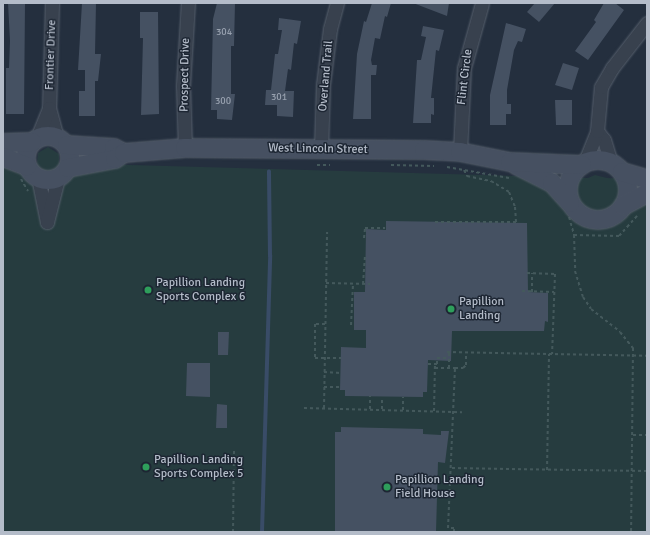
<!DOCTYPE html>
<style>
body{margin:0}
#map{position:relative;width:650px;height:535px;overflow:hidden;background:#242f3e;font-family:Signika,sans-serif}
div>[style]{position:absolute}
.green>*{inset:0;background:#263c3f}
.stream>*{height:3.5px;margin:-1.75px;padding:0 1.75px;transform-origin:1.75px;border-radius:1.75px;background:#394c67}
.building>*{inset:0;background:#455162}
.path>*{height:2px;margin-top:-1px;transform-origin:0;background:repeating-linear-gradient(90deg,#44595c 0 3px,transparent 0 6px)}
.roads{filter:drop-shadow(0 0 1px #565f6c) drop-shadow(0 0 1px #565f6c)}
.street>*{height:13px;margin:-6.5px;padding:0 6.5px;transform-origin:6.5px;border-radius:6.5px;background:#38414e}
.secondary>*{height:18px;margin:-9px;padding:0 9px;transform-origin:9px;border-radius:9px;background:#465061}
.secondary>.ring{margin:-9px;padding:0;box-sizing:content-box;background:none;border:18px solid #465061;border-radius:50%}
.dots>*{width:11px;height:11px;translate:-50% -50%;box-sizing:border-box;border:2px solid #1d2633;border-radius:50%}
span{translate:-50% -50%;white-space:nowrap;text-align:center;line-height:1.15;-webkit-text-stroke:3px #1d2633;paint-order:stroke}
.number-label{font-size:10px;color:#98a1af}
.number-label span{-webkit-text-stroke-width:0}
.street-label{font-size:12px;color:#b4bcc9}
.poi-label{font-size:12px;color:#b4bcc9}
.left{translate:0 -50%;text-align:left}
.frame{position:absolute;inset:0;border:4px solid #b4bcc9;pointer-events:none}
</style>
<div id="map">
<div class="green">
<div style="clip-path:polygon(48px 147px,59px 154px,59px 163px,588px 178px,595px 175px,607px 178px,647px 179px,647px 532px,3px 532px,3px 162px,37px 163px,38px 153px)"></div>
</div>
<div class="stream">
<div style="left:262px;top:532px;width:276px;rotate:-88.3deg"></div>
<div style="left:270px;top:256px;width:84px;rotate:-90.7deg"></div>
</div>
<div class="building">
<div style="clip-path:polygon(8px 3px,25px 3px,24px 114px,6px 114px,6px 68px,9px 68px,10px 41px)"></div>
<div style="clip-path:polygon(82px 3px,96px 3px,95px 54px,101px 54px,98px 81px,95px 81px,95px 116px,79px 116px,79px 91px,85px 91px,85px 70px,78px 70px)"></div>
<div style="clip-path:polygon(217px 3px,235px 3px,234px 46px,231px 46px,231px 94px,235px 94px,232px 120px,217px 119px,217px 110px,211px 110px,213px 19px)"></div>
<div style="clip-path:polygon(372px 3px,391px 3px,387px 17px,385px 16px,380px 39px,375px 38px,371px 60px,372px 65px,377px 65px,376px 75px,371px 75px,371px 119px,353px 119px,357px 54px,364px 21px,366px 22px)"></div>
<div style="clip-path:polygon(413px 3px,449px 3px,447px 16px)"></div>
<div style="clip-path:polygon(535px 3px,555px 3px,539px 22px,527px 12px)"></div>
<div style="clip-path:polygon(604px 3px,615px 3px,624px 10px,588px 60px,575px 51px,596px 22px,594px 20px)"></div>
<div style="clip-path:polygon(140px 12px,158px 12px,159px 114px,141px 115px,143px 38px,140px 38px)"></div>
<div style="clip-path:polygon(279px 18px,301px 21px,297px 44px,294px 43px,291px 70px,288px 69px,285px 91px,294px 91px,293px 117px,277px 116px,277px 105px,265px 105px,266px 90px,271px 90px,275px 54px,278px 54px,282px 30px,278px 30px)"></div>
<div style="clip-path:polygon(506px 23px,526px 29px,522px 42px,518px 41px,514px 50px,507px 90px,507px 104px,511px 104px,511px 114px,506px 114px,506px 125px,490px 125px,490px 95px)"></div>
<div style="clip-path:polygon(423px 26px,444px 30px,439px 51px,436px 50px,431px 98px,434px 98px,434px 115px,431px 114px,431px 123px,413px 123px,417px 60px,421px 60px,426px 37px,421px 36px)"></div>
<div style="clip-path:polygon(563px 63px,579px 68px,572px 90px,555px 85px)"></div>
<div style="clip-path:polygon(555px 100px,572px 100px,572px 125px,556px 125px)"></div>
<div style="clip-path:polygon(386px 221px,527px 223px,528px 292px,548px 293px,548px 322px,545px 321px,544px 331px,452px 331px,451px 361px,428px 360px,427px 392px,423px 392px,423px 397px,345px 396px,345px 390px,340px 390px,341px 347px,366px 348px,366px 330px,354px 330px,354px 292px,365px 292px,366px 229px,386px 230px)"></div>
<div style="clip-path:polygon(218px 332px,229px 332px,228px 355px,218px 355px)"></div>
<div style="clip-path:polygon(187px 363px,210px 363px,210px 397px,186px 396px)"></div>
<div style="clip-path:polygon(217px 404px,227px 405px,227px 428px,216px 428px)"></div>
<div style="clip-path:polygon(341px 427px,423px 429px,423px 434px,441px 435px,441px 431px,449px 431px,445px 463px,438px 462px,436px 532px,335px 532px,335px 432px,341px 432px)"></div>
</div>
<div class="path">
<div style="left:317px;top:165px;width:13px"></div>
<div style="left:391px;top:165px;width:43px;rotate:1.3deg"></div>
<div style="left:447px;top:167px;width:63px;rotate:10.1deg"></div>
<div style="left:464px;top:170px;width:7px;rotate:63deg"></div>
<div style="left:467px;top:176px;width:25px;rotate:12deg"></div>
<div style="left:491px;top:181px;width:21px;rotate:31deg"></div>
<div style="left:509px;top:192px;width:16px;rotate:68deg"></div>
<div style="left:515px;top:207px;width:16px;rotate:86deg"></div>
<div style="left:21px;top:179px;width:14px;rotate:60deg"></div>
<div style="left:569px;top:217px;width:19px;rotate:74deg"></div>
<div style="left:574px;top:235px;width:45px;rotate:1.3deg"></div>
<div style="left:619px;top:236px;width:27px;rotate:-48deg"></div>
<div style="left:435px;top:222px;width:81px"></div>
<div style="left:574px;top:235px;width:36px;rotate:88deg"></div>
<div style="left:575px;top:271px;width:27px;rotate:73deg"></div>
<div style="left:583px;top:297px;width:14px;rotate:56deg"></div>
<div style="left:591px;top:309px;width:37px;rotate:38deg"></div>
<div style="left:620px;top:332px;width:21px;rotate:51deg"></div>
<div style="left:633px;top:348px;width:184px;rotate:90.6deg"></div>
<div style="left:364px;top:238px;width:10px;rotate:-84deg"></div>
<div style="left:365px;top:228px;width:20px"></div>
<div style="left:527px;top:273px;width:28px;rotate:2deg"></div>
<div style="left:555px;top:274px;width:80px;rotate:92.1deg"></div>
<div style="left:326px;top:283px;width:44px;rotate:1.3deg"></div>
<div style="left:363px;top:284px;width:28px;rotate:-86deg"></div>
<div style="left:522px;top:291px;width:32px;rotate:2deg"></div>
<div style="left:532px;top:292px;width:19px;rotate:-90deg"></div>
<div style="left:325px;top:324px;width:10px;rotate:180deg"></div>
<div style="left:315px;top:324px;width:34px;rotate:90deg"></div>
<div style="left:315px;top:358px;width:26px"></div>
<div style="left:351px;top:325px;width:41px;rotate:-87.2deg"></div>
<div style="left:447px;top:352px;width:200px;rotate:1.1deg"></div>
<div style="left:428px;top:364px;width:9px"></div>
<div style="left:437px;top:364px;width:6px;rotate:-90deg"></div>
<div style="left:437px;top:358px;width:12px"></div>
<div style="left:435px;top:368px;width:20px"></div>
<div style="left:449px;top:368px;width:16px;rotate:-90deg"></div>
<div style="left:324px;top:372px;width:17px;rotate:3deg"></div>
<div style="left:324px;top:387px;width:16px"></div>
<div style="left:304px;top:408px;width:158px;rotate:1.5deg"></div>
<div style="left:324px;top:408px;width:176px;rotate:-89deg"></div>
<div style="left:370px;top:409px;width:13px;rotate:-90deg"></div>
<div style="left:382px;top:409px;width:12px;rotate:-90deg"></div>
<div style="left:403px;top:410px;width:13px;rotate:-90deg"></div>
<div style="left:434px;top:411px;width:47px;rotate:-88.8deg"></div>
<div style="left:633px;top:435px;width:14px"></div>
<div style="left:452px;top:468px;width:195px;rotate:0.9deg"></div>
<div style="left:547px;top:470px;width:116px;rotate:-89deg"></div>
<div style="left:233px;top:532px;width:83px;rotate:-89.3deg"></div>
<div style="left:454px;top:532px;width:4px;rotate:-90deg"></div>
<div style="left:454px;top:528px;width:6px;rotate:180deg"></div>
<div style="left:448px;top:528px;width:160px;rotate:-87.5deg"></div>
<div style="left:455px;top:368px;width:8px"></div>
<div style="left:463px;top:368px;width:4px;rotate:-45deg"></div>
<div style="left:466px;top:365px;width:13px;rotate:-90deg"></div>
</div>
<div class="roads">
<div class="street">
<div style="left:52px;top:3px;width:105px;rotate:91.6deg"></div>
<div style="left:49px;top:108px;width:30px;rotate:75deg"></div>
<div style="left:597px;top:131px;width:11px;rotate:52deg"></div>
<div style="left:604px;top:140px;width:24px;rotate:73deg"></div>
<div style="left:37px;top:138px;width:32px;rotate:-68deg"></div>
<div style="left:185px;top:148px;width:62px;rotate:-91.8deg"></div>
<div style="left:183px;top:86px;width:83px;rotate:-86.6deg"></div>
<div style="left:321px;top:149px;width:64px;rotate:-88.2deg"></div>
<div style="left:323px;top:85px;width:56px;rotate:-82.9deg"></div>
<div style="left:330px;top:29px;width:27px;rotate:-75deg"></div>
<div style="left:460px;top:152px;width:84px;rotate:-87.3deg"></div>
<div style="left:464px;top:68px;width:67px;rotate:-74.5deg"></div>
<div style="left:584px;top:164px;width:35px;rotate:-68deg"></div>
<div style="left:597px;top:131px;width:44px;rotate:-84.8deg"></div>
<div style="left:601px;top:87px;width:22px;rotate:-60deg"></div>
<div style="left:612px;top:68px;width:57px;rotate:-52.1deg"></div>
<div style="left:38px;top:177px;width:46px;rotate:78.7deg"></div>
<div style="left:47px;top:222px;width:45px;rotate:-76deg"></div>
</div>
<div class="secondary">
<div class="ring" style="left:26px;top:136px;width:26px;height:26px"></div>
<div style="left:3px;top:143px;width:29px;rotate:-2deg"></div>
<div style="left:67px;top:145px;width:47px;rotate:3.7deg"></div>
<div style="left:114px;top:148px;width:11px;rotate:27deg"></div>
<div style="left:3px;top:157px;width:26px;rotate:21deg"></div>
<div class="ring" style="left:568px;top:160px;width:42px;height:42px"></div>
<div style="left:516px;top:165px;width:40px;rotate:26.6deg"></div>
<div style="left:552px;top:183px;width:27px;rotate:48deg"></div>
<div style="left:68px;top:168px;width:48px;rotate:-10.8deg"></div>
<div style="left:115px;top:159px;width:11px;rotate:-34deg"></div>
<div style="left:124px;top:153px;width:61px;rotate:-4.7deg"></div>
<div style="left:185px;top:148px;width:239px;rotate:0.5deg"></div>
<div style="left:424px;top:150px;width:36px;rotate:3deg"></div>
<div style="left:460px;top:152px;width:51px;rotate:11.3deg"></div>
<div style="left:510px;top:162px;width:72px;rotate:2.4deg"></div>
<div style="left:622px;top:172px;width:26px;rotate:16deg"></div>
<div style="left:623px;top:206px;width:27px;rotate:-28deg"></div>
</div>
</div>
<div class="dots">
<div style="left:148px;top:290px;background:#2e9e5b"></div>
<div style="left:451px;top:309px;background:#2e9e5b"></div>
<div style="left:146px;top:467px;background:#2e9e5b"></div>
<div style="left:387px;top:487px;background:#2e9e5b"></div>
</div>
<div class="number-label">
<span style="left:224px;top:33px">304</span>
<span style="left:279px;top:98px">301</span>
<span style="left:223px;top:102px">300</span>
</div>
<div class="street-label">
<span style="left:51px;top:55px;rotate:-88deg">Frontier Drive</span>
<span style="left:185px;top:75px;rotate:-89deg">Prospect Drive</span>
<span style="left:326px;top:76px;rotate:-85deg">Overland Trail</span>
<span style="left:465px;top:77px;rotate:-83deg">Flint Circle</span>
<span style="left:318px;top:149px;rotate:1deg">West Lincoln Street</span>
</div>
<div class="poi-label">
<span class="left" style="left:156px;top:290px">Papillion Landing<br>Sports Complex 6</span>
<span class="left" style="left:459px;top:309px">Papillion<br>Landing</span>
<span class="left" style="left:154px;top:467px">Papillion Landing<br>Sports Complex 5</span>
<span class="left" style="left:395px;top:487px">Papillion Landing<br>Field House</span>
</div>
<div class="frame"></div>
</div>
